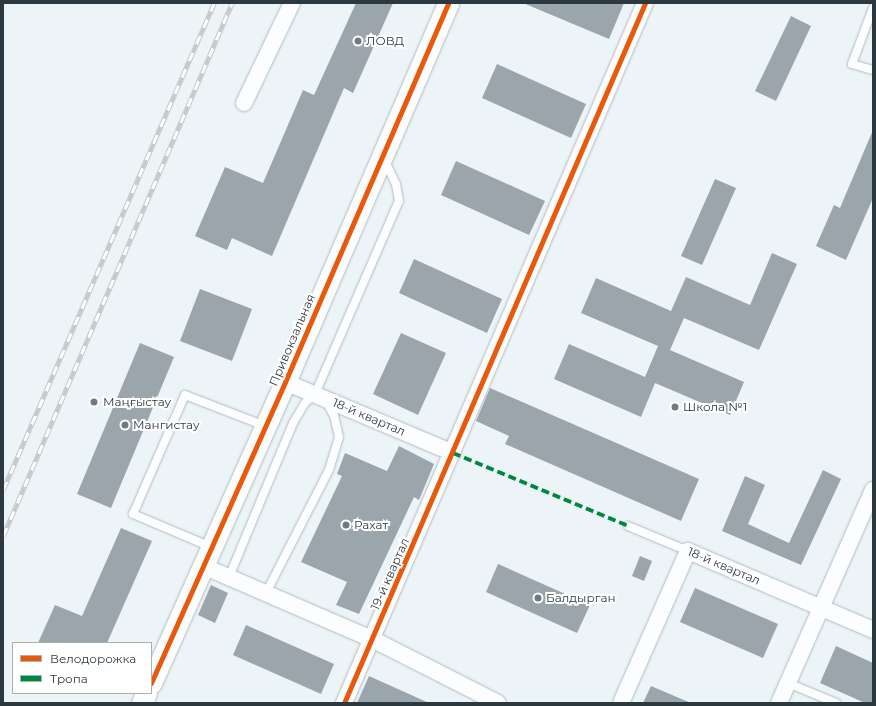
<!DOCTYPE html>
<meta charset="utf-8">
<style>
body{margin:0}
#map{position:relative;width:876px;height:706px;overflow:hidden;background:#ecf4f7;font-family:Montserrat,sans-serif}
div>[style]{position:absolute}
.building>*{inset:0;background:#9ba6ac}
.roads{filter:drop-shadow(0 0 1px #b1bbbf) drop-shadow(0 0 1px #b1bbbf)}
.service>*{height:8px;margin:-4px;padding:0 4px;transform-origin:4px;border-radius:4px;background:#fcfdfe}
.minor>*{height:16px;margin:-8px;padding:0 8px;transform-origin:8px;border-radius:8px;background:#fcfdfe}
.tertiary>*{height:21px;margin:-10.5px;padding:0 10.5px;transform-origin:10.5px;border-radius:10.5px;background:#fcfdfe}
.rail>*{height:4.5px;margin-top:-2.25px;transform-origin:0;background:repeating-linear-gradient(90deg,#fff 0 9px,#c6c8c9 0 18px);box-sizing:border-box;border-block:1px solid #c6c8c9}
.quiet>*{height:4px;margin-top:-2px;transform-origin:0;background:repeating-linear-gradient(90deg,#00873e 0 8px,transparent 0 12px)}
.cycleway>*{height:5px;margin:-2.5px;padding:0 2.5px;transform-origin:2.5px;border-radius:2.5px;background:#e8590c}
.dots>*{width:11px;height:11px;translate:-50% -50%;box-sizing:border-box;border:2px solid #fff;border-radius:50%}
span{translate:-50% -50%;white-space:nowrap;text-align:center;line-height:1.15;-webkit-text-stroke:4px #fff;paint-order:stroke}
.poi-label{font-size:12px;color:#2c3941}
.left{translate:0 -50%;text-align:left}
.street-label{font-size:12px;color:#2c3941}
.frame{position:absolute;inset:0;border:4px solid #2c3941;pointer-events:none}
.legend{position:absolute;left:12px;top:642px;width:140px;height:52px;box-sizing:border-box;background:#fff;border:1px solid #abb0b3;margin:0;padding:5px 7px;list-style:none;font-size:12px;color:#2c3941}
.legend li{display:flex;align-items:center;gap:8px;height:20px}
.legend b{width:20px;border:1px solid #abb0b3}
</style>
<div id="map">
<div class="building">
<div style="clip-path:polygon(356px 3px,393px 3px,353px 93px,344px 88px,272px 256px,232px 238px,227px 250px,195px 236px,225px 167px,263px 183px,303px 90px,314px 95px)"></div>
<div style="clip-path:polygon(523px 3px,624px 3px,609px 39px)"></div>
<div style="clip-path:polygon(791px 16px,811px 26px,776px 101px,755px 91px)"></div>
<div style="clip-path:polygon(497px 64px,586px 104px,571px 138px,482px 98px)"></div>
<div style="clip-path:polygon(873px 130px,873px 198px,846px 260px,816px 246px,834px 205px,840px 208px)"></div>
<div style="clip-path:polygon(456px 161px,545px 201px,529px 235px,441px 195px)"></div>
<div style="clip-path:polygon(715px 179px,736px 188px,702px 265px,681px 256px)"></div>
<div style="clip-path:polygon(772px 253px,797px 264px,759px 350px,684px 318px,670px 350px,744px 382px,730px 415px,655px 383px,641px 417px,554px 379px,569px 344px,645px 377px,658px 346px,581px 313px,596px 278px,671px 311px,686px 277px,750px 305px)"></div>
<div style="clip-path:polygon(414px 259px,502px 299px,487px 333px,399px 293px)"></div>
<div style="clip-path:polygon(200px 289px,252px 309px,232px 361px,180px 341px)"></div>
<div style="clip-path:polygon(401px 333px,446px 353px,418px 415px,373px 394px)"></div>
<div style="clip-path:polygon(140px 343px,174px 357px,111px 508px,77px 494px)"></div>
<div style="clip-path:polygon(490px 388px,699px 479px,681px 521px,505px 444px,509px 436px,476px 421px)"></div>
<div style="clip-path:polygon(399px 446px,434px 464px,419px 500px,414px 497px,359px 614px,336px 605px,347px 582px,301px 562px,342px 476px,337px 474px,345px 453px,387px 471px)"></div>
<div style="clip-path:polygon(823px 470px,841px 479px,801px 565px,722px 531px,745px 476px,765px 485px,748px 524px,789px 543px)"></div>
<div style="clip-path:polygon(121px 528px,152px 541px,107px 643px,38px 643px,55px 605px,82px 616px)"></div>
<div style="clip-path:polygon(640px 556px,652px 561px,644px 581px,632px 576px)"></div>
<div style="clip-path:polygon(498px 564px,590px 605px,577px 633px,486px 592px)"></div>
<div style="clip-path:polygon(211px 585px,228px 593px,215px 623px,198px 615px)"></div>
<div style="clip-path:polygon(695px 588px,778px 624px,763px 658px,680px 622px)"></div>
<div style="clip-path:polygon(246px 625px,334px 664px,321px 694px,233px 655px)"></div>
<div style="clip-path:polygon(836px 646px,873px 663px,873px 703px,865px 703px,820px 683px)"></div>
<div style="clip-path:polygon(369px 676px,429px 703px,357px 703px)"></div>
<div style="clip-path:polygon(651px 686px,691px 703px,643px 703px)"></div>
</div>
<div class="roads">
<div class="service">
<div style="left:873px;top:8px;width:60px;rotate:110.6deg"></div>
<div style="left:852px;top:64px;width:22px;rotate:16deg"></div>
<div style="left:628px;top:526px;width:65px;rotate:22.6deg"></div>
<div style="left:211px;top:547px;width:85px;rotate:-157.1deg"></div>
<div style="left:133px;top:514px;width:130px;rotate:-66.4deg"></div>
<div style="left:185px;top:395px;width:86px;rotate:21.2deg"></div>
<div style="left:229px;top:577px;width:167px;rotate:-67.4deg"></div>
<div style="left:293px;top:423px;width:23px;rotate:-59deg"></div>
<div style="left:305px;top:403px;width:13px;rotate:-42deg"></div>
<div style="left:315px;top:394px;width:210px;rotate:-66.5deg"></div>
<div style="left:399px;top:201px;width:17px;rotate:-100deg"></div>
<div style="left:396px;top:184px;width:28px;rotate:-116deg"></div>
<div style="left:266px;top:593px;width:138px;rotate:-62.9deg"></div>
<div style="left:329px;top:470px;width:34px;rotate:-73deg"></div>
<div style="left:339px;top:437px;width:22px;rotate:-103deg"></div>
<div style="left:334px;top:416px;width:17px;rotate:-118deg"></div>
<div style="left:788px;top:683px;width:52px;rotate:22.6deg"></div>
</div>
<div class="minor">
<div style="left:244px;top:103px;width:111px;rotate:-64.4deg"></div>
<div style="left:285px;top:382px;width:182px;rotate:22.9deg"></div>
<div style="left:203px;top:566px;width:184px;rotate:23.4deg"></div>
<div style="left:372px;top:639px;width:141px;rotate:26.9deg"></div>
<div style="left:344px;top:703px;width:762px;rotate:-66.73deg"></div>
<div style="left:621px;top:703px;width:166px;rotate:-66.2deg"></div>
<div style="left:688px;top:551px;width:201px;rotate:23.1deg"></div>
<div style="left:779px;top:703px;width:233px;rotate:-66.2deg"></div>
</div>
<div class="tertiary">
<div style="left:151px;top:683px;width:329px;rotate:-66deg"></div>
<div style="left:285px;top:382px;width:413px;rotate:-66.7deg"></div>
<div style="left:142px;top:703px;width:11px;rotate:-68deg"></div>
</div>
</div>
<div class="rail">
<div style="left:3px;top:490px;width:531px;rotate:-66.57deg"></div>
<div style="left:3px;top:536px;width:580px;rotate:-66.75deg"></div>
</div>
<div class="quiet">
<div style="left:453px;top:453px;width:190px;rotate:22.6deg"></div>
</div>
<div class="cycleway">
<div style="left:151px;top:683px;width:329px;rotate:-66deg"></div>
<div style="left:285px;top:382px;width:413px;rotate:-66.7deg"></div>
<div style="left:344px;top:703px;width:762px;rotate:-66.73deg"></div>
</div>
<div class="dots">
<div style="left:358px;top:41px;background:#6f7a81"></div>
<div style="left:94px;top:402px;background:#6f7a81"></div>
<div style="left:675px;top:407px;background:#6f7a81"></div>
<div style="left:125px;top:425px;background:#6f7a81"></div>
<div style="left:346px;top:525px;background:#6f7a81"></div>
<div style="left:538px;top:598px;background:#6f7a81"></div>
</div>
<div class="poi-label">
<span class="left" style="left:366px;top:41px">ЛОВД</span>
<span class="left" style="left:103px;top:402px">Маңғыстау</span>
<span class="left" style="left:683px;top:407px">Школа №1</span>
<span class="left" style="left:133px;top:425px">Мангистау</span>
<span class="left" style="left:354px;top:525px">Рахат</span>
<span class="left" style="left:546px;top:598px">Балдырган</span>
</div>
<div class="street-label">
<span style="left:292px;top:340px;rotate:-67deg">Привокзальная</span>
<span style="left:369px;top:417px;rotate:23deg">18-й квартал</span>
<span style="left:724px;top:566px;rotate:23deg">18-й квартал</span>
<span style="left:390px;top:574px;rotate:-66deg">19-й квартал</span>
</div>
<div class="frame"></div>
<ul class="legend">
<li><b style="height:5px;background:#e8590c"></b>Велодорожка</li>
<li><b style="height:5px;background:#00873e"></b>Тропа</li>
</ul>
</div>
